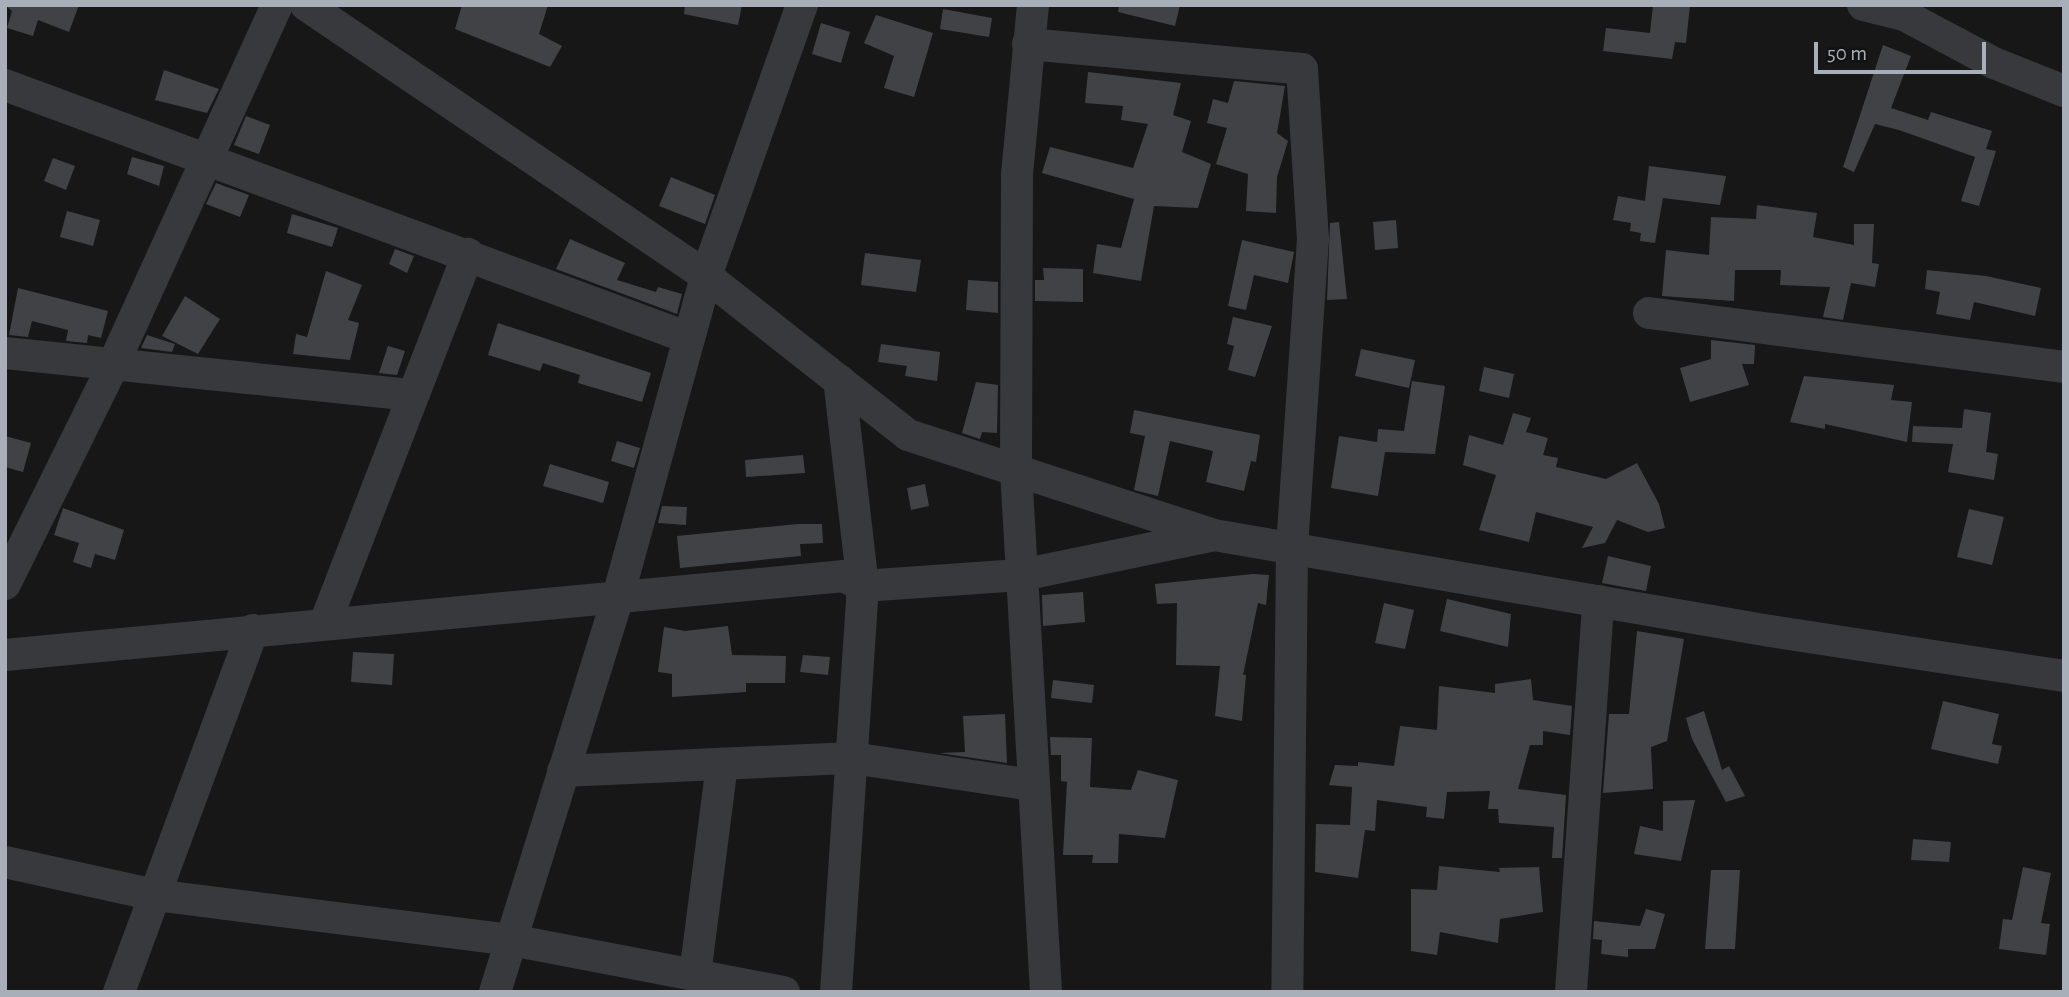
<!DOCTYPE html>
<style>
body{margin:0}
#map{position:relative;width:2069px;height:997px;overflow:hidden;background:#171718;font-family:"Alegreya Sans",sans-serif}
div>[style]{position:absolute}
.building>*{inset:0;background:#414245}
.minor>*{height:32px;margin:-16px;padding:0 16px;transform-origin:16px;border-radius:16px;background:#38393d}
span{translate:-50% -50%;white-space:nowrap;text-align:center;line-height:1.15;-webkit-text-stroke:5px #121213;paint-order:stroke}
.frame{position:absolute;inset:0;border:7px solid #a9afb8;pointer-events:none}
.scale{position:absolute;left:1814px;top:42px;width:172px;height:32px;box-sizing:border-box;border:4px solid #a9afb8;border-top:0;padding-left:9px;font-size:21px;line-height:24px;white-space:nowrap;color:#a9afb8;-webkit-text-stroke:5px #121213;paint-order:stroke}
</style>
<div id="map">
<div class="building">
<div style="clip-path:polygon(5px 5px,79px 5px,69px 32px,38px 20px,33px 36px,7px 28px,12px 11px)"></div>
<div style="clip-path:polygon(462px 5px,548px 5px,539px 34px,562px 46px,550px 67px,455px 29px)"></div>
<div style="clip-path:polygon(685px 5px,742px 5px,738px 25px,684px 14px)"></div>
<div style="clip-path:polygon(1119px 5px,1180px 5px,1175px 26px,1118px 12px)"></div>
<div style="clip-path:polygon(1653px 5px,1690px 5px,1686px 43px,1675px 42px,1672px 59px,1603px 51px,1606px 28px,1650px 33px)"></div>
<div style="clip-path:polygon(943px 9px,992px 18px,989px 37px,940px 29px)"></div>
<div style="clip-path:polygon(876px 15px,933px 33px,914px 97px,884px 88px,894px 56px,864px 43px)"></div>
<div style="clip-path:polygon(821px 23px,850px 32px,841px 63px,812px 54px)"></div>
<div style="clip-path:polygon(1883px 45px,1911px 56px,1891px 108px,1928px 120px,1931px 112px,1992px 131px,1986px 149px,1996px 151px,1979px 206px,1961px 201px,1975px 157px,1899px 130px,1875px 124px,1854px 172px,1843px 167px)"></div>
<div style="clip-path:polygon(164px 70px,219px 89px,207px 113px,155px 100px)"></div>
<div style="clip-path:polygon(1088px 72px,1181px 83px,1173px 115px,1191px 121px,1182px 152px,1211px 164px,1198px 208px,1154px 206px,1141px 281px,1093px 273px,1097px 244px,1121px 248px,1134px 199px,1042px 173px,1050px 147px,1133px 168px,1148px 124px,1121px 120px,1123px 106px,1085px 103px)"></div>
<div style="clip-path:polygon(1234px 81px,1285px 86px,1277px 133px,1288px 141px,1277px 177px,1276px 213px,1246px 211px,1248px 174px,1216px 164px,1227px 128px,1207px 123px,1213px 99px,1228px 103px)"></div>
<div style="clip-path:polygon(246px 116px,270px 125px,259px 154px,234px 145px)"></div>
<div style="clip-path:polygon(132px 157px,164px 166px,159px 186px,127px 174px)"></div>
<div style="clip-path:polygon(53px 158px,75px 166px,66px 190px,44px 181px)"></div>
<div style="clip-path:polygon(1649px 166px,1726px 176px,1720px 205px,1663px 198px,1655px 243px,1640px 241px,1641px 233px,1630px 231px,1631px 223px,1613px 220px,1618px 196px,1645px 201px)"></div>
<div style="clip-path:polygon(671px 177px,715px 195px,705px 224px,659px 206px)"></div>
<div style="clip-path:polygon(216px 183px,249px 195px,240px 217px,206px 204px)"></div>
<div style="clip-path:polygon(1757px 205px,1817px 213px,1813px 237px,1854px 245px,1854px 224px,1874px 224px,1872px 263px,1879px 264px,1875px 287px,1851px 283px,1843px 320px,1823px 317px,1830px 287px,1780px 285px,1781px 270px,1735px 270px,1734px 301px,1662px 296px,1666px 250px,1709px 255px,1711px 217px,1756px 219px)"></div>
<div style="clip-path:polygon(67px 211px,100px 220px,93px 246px,60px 237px)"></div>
<div style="clip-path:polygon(292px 214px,338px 228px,332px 247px,287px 233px)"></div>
<div style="clip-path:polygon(1396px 220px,1398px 248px,1375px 250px,1373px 222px)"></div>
<div style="clip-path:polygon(1339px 222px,1347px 299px,1327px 300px,1330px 223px)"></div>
<div style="clip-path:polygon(570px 239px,625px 263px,617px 280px,656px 292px,658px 287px,682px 294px,677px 314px,556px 269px)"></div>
<div style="clip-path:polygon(1242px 240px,1294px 252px,1288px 283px,1254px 275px,1246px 310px,1228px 306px)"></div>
<div style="clip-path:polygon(395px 249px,414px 256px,407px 273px,389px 264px)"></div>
<div style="clip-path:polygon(865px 253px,921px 260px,916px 292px,861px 285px)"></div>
<div style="clip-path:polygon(1043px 268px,1083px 269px,1083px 302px,1035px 301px,1035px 280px,1044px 280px)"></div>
<div style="clip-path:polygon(1927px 270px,1986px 276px,2041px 288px,2035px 316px,1974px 302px,1970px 320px,1936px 314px,1940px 292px,1925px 289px)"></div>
<div style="clip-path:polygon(326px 271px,362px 285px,348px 320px,359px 323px,350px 360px,293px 354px,296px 334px,307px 337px)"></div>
<div style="clip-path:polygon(968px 280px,998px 282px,998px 313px,966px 310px)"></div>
<div style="clip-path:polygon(18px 288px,108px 311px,101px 338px,88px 335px,87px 343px,66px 341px,68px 330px,32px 321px,28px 337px,9px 335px)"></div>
<div style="clip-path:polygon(185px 296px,220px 319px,198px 354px,162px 336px)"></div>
<div style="clip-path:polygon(1233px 317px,1272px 326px,1255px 377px,1228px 370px,1234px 346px,1227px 344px)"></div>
<div style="clip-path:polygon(498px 323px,651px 373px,642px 402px,578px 383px,580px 375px,543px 363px,540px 371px,488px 355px)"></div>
<div style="clip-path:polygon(147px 335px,175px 344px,172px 352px,141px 348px)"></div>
<div style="clip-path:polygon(1711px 340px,1755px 345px,1754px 364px,1742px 364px,1749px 385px,1690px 402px,1680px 368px,1711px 359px)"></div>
<div style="clip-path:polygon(881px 344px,940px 352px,937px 381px,905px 376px,907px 366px,878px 362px)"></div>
<div style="clip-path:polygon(388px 346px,405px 351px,397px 375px,379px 373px)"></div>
<div style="clip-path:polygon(1361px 349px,1415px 360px,1409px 388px,1355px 376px)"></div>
<div style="clip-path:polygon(1484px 367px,1514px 374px,1509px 398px,1479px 391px)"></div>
<div style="clip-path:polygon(1804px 376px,1894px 385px,1891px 400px,1912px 402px,1907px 442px,1825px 424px,1825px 429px,1790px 422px)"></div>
<div style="clip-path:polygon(1412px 381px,1445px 386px,1435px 454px,1385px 452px,1378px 496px,1331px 488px,1339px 436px,1377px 442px,1378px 429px,1404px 431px)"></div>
<div style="clip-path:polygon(976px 382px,998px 385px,997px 433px,982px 432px,980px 439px,962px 433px)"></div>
<div style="clip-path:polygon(1964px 409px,1991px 413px,1986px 452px,1998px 454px,1994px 480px,1948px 472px,1953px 444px,1912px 442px,1913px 426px,1962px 428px)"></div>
<div style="clip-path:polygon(1134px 410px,1260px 435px,1256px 462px,1251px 461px,1244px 491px,1206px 482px,1213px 451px,1170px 441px,1158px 496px,1134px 490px,1145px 436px,1130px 433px)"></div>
<div style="clip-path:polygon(1513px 413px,1531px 418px,1526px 432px,1548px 438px,1543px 455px,1558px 458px,1556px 467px,1606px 479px,1637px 463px,1659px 504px,1665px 528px,1648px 532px,1617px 520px,1605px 543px,1582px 548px,1593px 527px,1536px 512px,1529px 542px,1479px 530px,1496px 475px,1463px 465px,1469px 435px,1503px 445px)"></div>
<div style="clip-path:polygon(5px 436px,31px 443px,23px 472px,5px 467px)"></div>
<div style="clip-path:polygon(617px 441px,640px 448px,634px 468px,611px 461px)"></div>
<div style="clip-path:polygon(803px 455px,805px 473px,746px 477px,745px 460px)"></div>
<div style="clip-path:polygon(550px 464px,609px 482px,603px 503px,543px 486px)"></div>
<div style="clip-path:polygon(925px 484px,929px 506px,911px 510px,907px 488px)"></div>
<div style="clip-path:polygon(662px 506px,687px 507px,686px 525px,658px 523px)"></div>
<div style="clip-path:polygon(63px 508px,124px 530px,115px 560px,95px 554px,91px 568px,73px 562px,79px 543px,54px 535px)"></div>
<div style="clip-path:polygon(1969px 509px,2004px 517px,1992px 565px,1957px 557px)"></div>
<div style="clip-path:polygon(798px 524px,822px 524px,823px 543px,800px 544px,801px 556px,680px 568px,677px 536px)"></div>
<div style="clip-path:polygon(1608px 556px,1651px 566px,1646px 591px,1602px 583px)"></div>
<div style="clip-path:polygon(1253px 574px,1269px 575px,1266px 605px,1258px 603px,1243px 675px,1246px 675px,1242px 721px,1215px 716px,1220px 666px,1176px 665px,1177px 603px,1157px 604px,1155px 584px)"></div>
<div style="clip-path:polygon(1083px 592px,1085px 622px,1043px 626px,1042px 595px)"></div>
<div style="clip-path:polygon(1447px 599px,1511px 614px,1508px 647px,1440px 631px)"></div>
<div style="clip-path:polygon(1384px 603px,1414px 610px,1405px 649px,1375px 643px)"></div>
<div style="clip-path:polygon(728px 626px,732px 655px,786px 656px,785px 683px,746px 683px,746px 692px,672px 697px,672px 674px,658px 672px,664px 627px,685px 631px)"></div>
<div style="clip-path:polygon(1637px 631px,1684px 639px,1667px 741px,1651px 747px,1653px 789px,1603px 793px,1609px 714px,1629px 714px)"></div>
<div style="clip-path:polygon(353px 652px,394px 654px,392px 685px,351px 682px)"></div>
<div style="clip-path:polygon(803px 655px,830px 657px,828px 675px,800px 672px)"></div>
<div style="clip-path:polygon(1531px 679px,1533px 700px,1572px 706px,1570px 735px,1543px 731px,1543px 745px,1530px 745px,1518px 789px,1566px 795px,1562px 858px,1552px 858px,1554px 827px,1499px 823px,1498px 809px,1488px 809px,1490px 791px,1447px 792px,1444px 819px,1426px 817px,1427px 807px,1377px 800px,1375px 831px,1365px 830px,1358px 878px,1315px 872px,1316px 824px,1350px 825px,1352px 787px,1329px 785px,1335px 765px,1358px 766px,1358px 762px,1394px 766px,1400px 726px,1437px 730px,1439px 686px,1495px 693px,1495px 684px)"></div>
<div style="clip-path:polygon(1053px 680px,1094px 685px,1092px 703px,1051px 698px)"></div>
<div style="clip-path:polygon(1943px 701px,1999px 714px,1992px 744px,2002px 746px,1998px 764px,1931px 749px)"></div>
<div style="clip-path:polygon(1704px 711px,1722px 770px,1729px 766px,1745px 796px,1726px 802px,1692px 739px,1686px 718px)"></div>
<div style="clip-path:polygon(1005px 714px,1007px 763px,939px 753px,965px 752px,963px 716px)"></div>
<div style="clip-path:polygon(1050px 737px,1092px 738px,1090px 787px,1131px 790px,1138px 770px,1178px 780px,1165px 838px,1119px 834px,1118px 863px,1092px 863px,1093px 855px,1063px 855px,1067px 782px,1061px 781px,1061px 755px,1051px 755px)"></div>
<div style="clip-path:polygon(1695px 800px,1681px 861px,1634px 854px,1640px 826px,1663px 831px,1663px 801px)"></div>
<div style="clip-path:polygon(1913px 839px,1951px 842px,1949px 862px,1911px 860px)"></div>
<div style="clip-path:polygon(1439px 866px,1500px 872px,1499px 868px,1539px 867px,1543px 912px,1500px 919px,1498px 943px,1440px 932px,1437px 955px,1411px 951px,1411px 889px,1437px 890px)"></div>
<div style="clip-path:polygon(2023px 867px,2051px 873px,2041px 923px,2050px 924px,2046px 955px,1999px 949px,2003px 919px,2012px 920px)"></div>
<div style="clip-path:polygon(1711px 870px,1740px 870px,1735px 949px,1705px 949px)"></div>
<div style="clip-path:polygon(1646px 909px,1665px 914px,1655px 949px,1628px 949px,1628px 957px,1601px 954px,1602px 940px,1593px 939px,1594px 921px,1640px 926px)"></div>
</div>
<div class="minor">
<div style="left:306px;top:5px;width:483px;rotate:34.1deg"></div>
<div style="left:706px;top:276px;width:257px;rotate:38.2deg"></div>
<div style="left:908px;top:435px;width:322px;rotate:18.1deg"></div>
<div style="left:1214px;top:535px;width:564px;rotate:9.8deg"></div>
<div style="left:1770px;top:631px;width:297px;rotate:8.7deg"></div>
<div style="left:1033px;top:5px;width:171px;rotate:95.4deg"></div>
<div style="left:1017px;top:175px;width:295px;rotate:90.2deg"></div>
<div style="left:1016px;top:470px;width:523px;rotate:86.71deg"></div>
<div style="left:1863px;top:5px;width:42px;rotate:13.7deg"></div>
<div style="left:1904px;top:15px;width:102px;rotate:28.1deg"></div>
<div style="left:1994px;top:63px;width:75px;rotate:21.8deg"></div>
<div style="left:1028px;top:44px;width:275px;rotate:5.2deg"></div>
<div style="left:1302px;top:69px;width:170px;rotate:86.3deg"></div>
<div style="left:1313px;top:239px;width:310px;rotate:93.9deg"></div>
<div style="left:1292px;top:548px;width:444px;rotate:90.6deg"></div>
<div style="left:5px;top:85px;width:729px;rotate:20.3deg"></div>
<div style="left:1649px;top:313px;width:418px;rotate:7.4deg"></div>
<div style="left:5px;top:353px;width:410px;rotate:5.9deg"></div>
<div style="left:5px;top:584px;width:244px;rotate:-63.7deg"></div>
<div style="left:113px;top:365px;width:396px;rotate:-65.5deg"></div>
<div style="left:325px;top:623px;width:396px;rotate:-68.8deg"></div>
<div style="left:5px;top:655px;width:843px;rotate:-5.38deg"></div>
<div style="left:844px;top:576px;width:21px;rotate:28deg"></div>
<div style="left:863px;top:586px;width:159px;rotate:-4deg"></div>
<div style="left:1022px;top:575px;width:193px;rotate:-11.7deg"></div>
<div style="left:563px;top:771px;width:289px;rotate:-2.6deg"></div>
<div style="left:852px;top:758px;width:182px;rotate:8.5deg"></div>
<div style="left:5px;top:862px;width:154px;rotate:12.4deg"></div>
<div style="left:155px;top:895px;width:359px;rotate:7.2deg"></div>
<div style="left:511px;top:940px;width:278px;rotate:10.8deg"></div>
<div style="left:695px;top:975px;width:213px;rotate:-82.7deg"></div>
<div style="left:119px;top:992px;width:386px;rotate:-69.7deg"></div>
<div style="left:495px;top:992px;width:411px;rotate:-72.7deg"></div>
<div style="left:617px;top:600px;width:336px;rotate:-74.6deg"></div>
<div style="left:706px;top:276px;width:288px;rotate:-70.5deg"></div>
<div style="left:836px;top:992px;width:407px;rotate:-86.2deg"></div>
<div style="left:863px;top:586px;width:207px;rotate:-96.6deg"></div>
<div style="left:1571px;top:992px;width:392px;rotate:-86deg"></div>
</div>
<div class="frame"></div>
<div class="scale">50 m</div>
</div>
